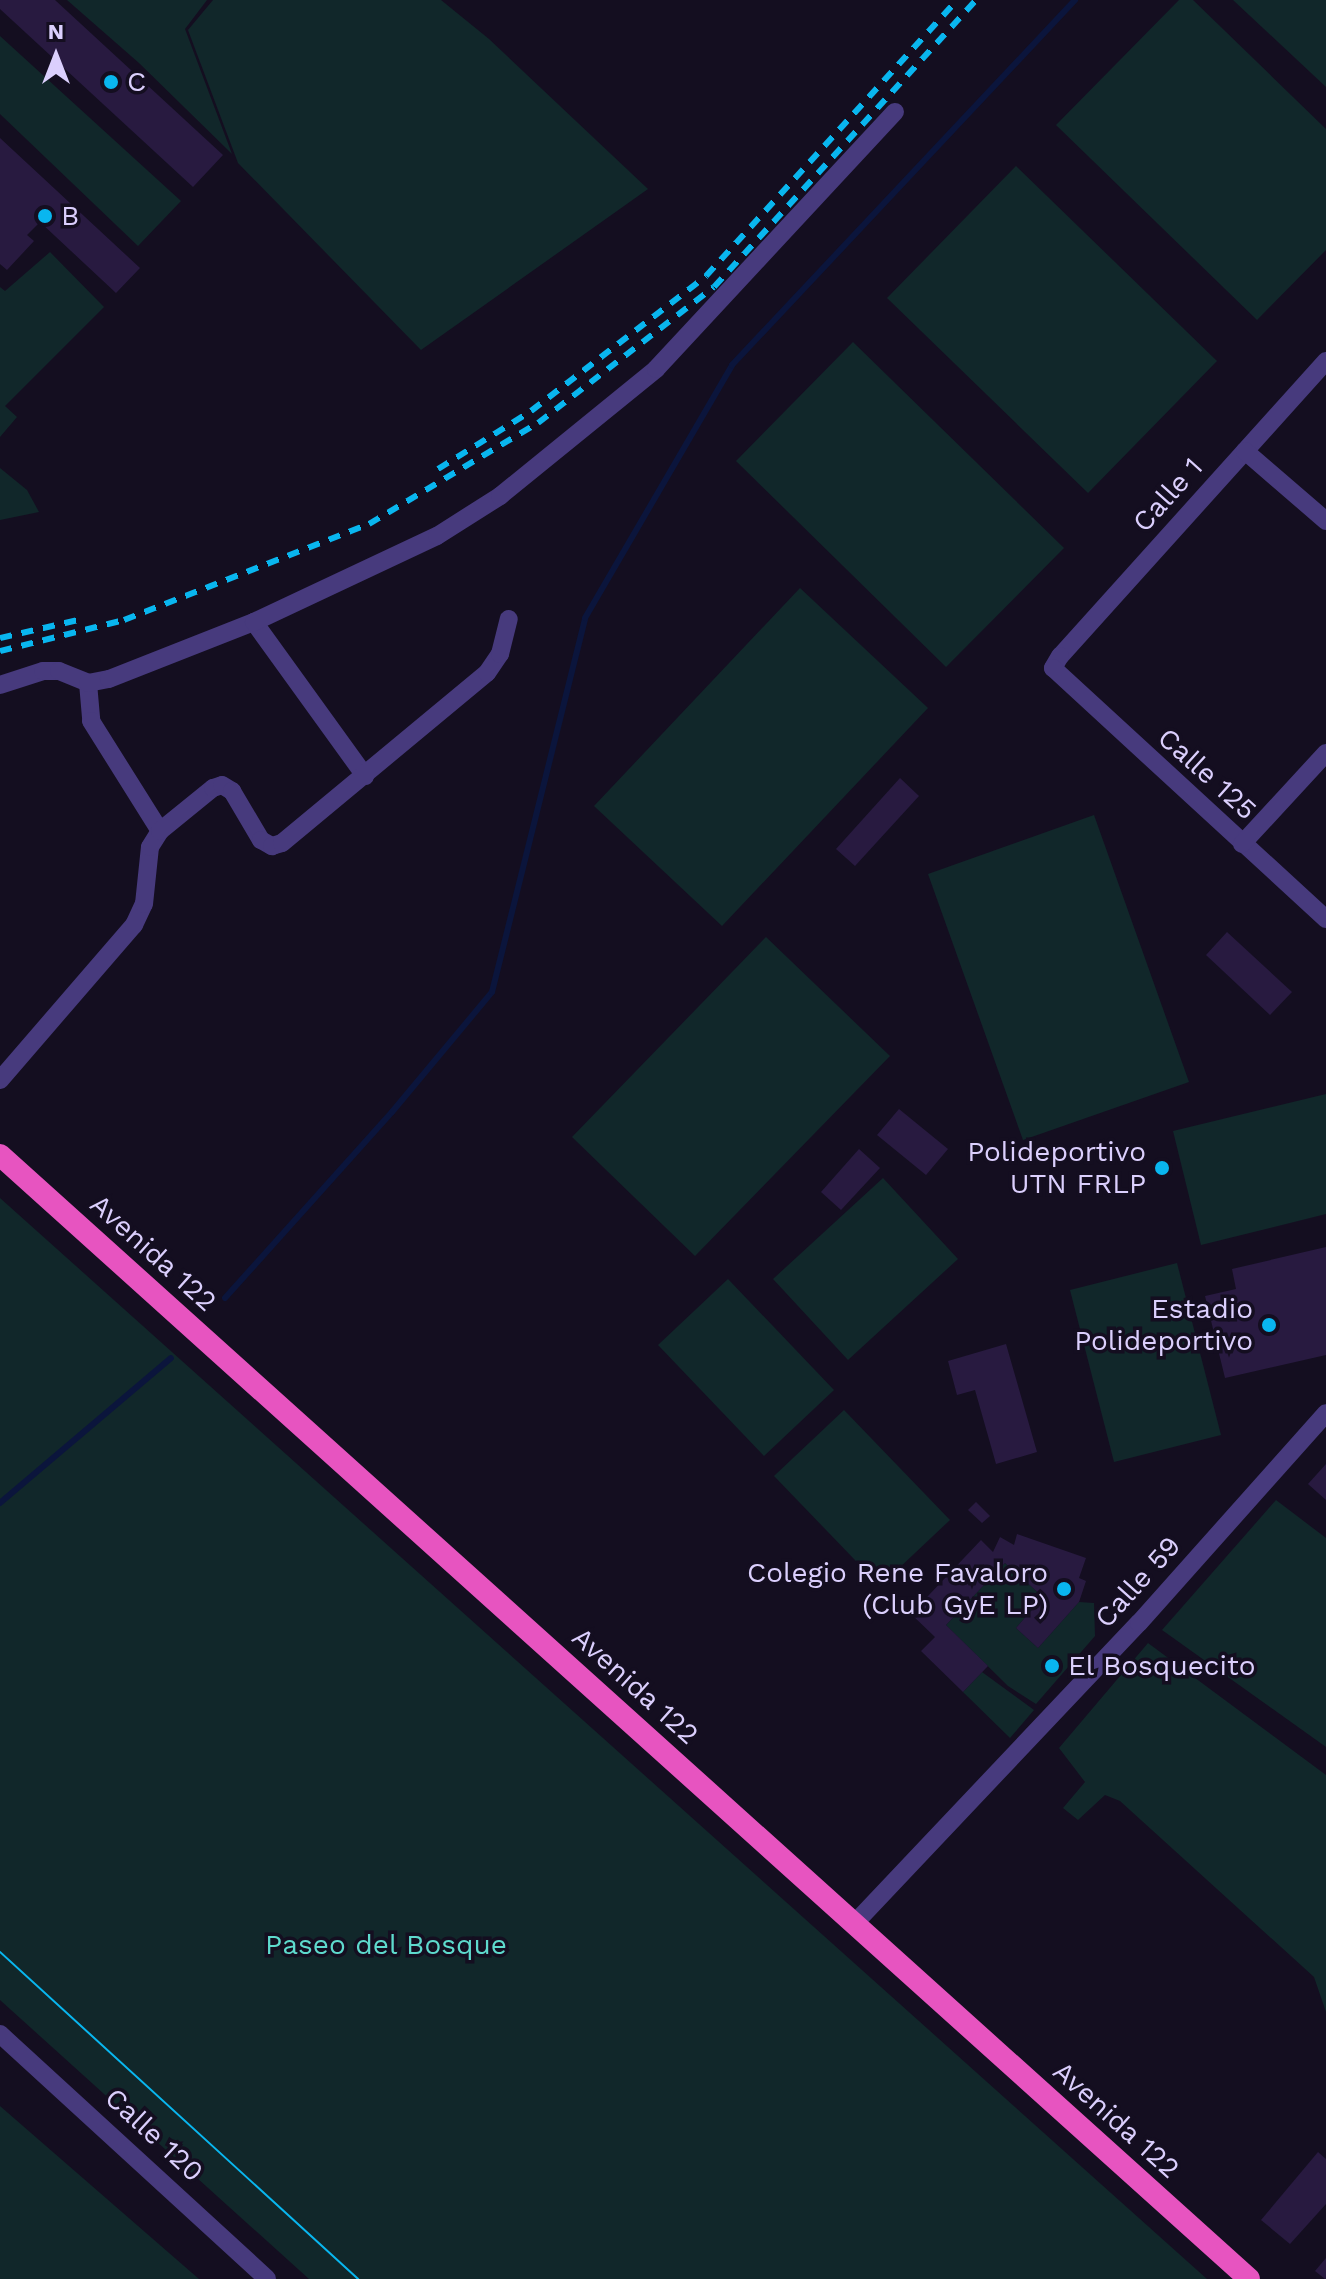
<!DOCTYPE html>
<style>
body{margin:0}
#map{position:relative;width:1326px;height:2279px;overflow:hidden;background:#140e20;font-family:"Work Sans",sans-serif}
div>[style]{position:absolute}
.green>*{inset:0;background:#11272a}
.stream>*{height:6px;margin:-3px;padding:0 3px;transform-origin:3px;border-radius:3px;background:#0b153c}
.building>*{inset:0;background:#281a40}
.minor>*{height:18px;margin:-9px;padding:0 9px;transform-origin:9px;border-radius:9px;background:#473a7d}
.trunk>*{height:22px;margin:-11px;padding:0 11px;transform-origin:11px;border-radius:11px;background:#e754c0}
.tram>*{height:2px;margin:-1px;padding:0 1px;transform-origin:1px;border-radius:1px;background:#09b6ef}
.rail>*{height:6px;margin-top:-3px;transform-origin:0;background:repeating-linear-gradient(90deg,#09b6ef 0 12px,transparent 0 22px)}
.dots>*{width:22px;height:22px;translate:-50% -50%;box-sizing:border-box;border:4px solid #140e20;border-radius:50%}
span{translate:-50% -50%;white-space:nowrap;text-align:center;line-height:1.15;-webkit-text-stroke:7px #140e20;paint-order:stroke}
.poi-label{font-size:28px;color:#dbcffd}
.left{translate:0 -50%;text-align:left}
.right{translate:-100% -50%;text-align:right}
.street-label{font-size:28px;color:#dbcffd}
.park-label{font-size:28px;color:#5edacd}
.north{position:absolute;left:16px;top:16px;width:80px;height:80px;-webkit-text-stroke:6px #140e20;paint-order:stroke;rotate:0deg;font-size:22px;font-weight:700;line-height:32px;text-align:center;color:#dbcffd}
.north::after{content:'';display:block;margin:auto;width:28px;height:36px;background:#dbcffd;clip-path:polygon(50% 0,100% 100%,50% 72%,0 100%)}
</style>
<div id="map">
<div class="green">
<div style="clip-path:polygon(67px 0,207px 0,185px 29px,232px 154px,139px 63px)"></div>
<div style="clip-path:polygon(213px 0,441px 0,489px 39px,648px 189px,421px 350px,238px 163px,188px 30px)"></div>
<div style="clip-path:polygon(1179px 0,1193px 0,1326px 129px,1326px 250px,1257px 320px,1056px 125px)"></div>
<div style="clip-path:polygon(1233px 0,1326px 0,1326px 87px)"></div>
<div style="clip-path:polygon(0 36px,181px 201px,138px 246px,0 114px)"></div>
<div style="clip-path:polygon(1016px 166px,1217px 361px,1088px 493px,887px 298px)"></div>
<div style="clip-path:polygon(50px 252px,104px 307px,5px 406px,17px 417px,0 437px,0 287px,5px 291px)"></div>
<div style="clip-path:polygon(853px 342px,1064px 548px,946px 667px,736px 461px)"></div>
<div style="clip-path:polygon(0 468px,27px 490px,39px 512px,0 520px)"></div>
<div style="clip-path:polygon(800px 588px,928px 708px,722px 926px,594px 806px)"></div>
<div style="clip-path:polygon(1094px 815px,1189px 1082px,1023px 1140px,928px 874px)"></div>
<div style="clip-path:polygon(766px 937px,890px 1056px,695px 1256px,572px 1137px)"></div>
<div style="clip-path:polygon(1326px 1094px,1326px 1214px,1201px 1245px,1173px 1131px)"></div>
<div style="clip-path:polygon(883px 1178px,958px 1259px,848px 1360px,773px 1279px)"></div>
<div style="clip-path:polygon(0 1198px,1207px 2279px,309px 2279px,0 2000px)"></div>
<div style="clip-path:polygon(1177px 1263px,1221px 1435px,1114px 1462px,1070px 1290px)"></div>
<div style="clip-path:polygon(728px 1279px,834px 1390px,764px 1456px,658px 1345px)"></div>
<div style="clip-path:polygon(844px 1410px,950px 1520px,880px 1586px,774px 1476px)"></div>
<div style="clip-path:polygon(1276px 1500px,1326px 1538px,1326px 1747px,1162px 1630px)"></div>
<div style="clip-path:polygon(1005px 1563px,1043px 1597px,1016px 1628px,1038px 1648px,1079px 1602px,1094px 1603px,1095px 1636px,1036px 1704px,1008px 1686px,946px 1625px)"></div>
<div style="clip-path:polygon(1148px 1643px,1326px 1775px,1326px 2012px,1314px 1977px,1120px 1801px,1105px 1795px,1078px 1820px,1063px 1808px,1085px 1782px,1059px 1748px)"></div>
<div style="clip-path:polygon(982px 1672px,1034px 1710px,1010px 1738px,963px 1692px)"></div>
<div style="clip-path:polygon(0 2106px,199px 2279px,0 2279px)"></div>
</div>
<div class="stream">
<div style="left:225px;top:1298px;width:250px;rotate:-48.1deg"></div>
<div style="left:392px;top:1112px;width:156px;rotate:-50.2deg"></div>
<div style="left:492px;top:992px;width:385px;rotate:-76deg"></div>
<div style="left:585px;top:618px;width:293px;rotate:-59.8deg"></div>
<div style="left:732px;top:365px;width:501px;rotate:-46.78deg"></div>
<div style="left:0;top:1503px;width:224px;rotate:-40.3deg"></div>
</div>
<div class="building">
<div style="clip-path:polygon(0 0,55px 0,223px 155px,193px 187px,0 9px)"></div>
<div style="clip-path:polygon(0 138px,140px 268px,116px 293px,40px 222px,27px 235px,34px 241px,7px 270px,0 264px)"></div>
<div style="clip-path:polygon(900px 778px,919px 796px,855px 866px,836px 849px)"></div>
<div style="clip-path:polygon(1227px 932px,1292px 992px,1270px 1015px,1206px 955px)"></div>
<div style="clip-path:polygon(899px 1109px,948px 1149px,926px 1175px,877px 1135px)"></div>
<div style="clip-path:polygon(859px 1149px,880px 1168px,841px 1210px,821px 1192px)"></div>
<div style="clip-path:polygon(1326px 1247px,1326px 1355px,1225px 1378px,1205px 1296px,1236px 1289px,1232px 1269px)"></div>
<div style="clip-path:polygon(1006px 1344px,1037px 1452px,996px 1464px,975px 1390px,957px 1395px,948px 1361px)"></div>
<div style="clip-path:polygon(1326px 1464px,1326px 1500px,1308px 1484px)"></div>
<div style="clip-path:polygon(976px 1502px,990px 1516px,982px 1523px,968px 1510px)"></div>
<div style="clip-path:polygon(1017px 1534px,1086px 1558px,1079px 1578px,1086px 1581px,1079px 1602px,1038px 1648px,1016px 1628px,1043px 1597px,1005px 1563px,946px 1625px,988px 1666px,963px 1692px,921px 1651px,935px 1637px,911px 1614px,981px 1540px,993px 1552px,1000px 1537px,1014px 1545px)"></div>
<div style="clip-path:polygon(1318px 2152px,1326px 2159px,1326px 2204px,1290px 2244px,1261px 2220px)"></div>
<div style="clip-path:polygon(1326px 2258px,1326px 2279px,1325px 2279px,1315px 2271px)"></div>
</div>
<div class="minor">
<div style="left:1326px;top:361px;width:397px;rotate:132deg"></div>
<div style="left:1060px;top:656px;width:14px;rotate:120deg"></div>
<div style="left:1053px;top:668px;width:371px;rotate:42.6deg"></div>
<div style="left:1245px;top:451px;width:107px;rotate:40.8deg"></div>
<div style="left:254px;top:622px;width:190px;rotate:54.2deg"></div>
<div style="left:88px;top:683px;width:38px;rotate:85deg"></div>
<div style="left:91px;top:721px;width:130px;rotate:57.9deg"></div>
<div style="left:0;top:685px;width:45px;rotate:-18deg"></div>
<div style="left:43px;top:671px;width:16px"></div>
<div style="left:59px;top:671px;width:31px;rotate:22deg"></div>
<div style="left:88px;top:683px;width:21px;rotate:-11deg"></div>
<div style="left:109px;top:679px;width:156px;rotate:-21.5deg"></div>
<div style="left:254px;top:622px;width:202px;rotate:-25.2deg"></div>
<div style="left:437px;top:536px;width:75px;rotate:-32.4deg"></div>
<div style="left:500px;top:496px;width:201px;rotate:-39.1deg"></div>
<div style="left:656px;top:369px;width:351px;rotate:-47.1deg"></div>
<div style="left:1242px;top:844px;width:124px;rotate:-47.3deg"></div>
<div style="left:0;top:1080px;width:205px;rotate:-49.2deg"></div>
<div style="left:134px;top:925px;width:23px;rotate:-65deg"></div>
<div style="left:144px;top:904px;width:57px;rotate:-84deg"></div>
<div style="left:150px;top:847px;width:19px;rotate:-58deg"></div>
<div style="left:160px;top:831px;width:68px;rotate:-39.1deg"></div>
<div style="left:213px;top:788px;width:9px;rotate:-18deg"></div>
<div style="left:222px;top:785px;width:12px;rotate:31deg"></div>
<div style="left:232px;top:791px;width:57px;rotate:59.4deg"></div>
<div style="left:261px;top:840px;width:13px;rotate:29deg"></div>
<div style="left:272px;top:846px;width:10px;rotate:-17deg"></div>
<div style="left:282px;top:843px;width:266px;rotate:-39.7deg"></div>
<div style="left:487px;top:673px;width:23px;rotate:-56deg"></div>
<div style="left:500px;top:654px;width:36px;rotate:-76deg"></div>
<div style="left:854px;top:1924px;width:415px;rotate:-46.6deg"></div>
<div style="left:1139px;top:1623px;width:281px;rotate:-48.3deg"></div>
<div style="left:0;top:2034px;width:362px;rotate:42.5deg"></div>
</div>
<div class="trunk">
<div style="left:0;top:1155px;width:1680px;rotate:41.98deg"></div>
</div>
<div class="tram">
<div style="left:0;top:1952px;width:485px;rotate:42.4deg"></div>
</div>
<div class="rail">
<div style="left:438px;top:469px;width:110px;rotate:-31.9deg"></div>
<div style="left:531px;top:411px;width:221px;rotate:-37.6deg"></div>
<div style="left:706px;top:276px;width:373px;rotate:-47.7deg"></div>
<div style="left:0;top:638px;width:80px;rotate:-13deg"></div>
<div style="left:0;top:651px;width:128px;rotate:-14deg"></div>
<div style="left:124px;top:620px;width:263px;rotate:-21.4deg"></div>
<div style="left:369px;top:524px;width:197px;rotate:-30.9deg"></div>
<div style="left:538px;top:423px;width:222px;rotate:-37.7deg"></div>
<div style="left:714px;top:287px;width:389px;rotate:-47.6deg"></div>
</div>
<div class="dots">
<div style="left:111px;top:82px;background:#09b6ef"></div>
<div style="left:45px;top:216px;background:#09b6ef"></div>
<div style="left:1162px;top:1168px;background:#09b6ef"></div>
<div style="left:1269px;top:1325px;background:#09b6ef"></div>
<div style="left:1064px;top:1589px;background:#09b6ef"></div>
<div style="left:1052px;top:1666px;background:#09b6ef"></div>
</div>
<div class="poi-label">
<span class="left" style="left:127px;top:82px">C</span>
<span class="left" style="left:61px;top:216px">B</span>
<span class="right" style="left:1146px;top:1168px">Polideportivo<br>UTN FRLP</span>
<span class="right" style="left:1253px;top:1325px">Estadio<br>Polideportivo</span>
<span class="right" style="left:1048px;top:1589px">Colegio Rene Favaloro<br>(Club GyE LP)</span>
<span class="left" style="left:1068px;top:1666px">El Bosquecito</span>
</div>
<div class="street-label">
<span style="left:1168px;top:495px;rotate:-48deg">Calle 1</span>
<span style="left:1207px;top:774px;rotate:42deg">Calle 125</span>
<span style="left:153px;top:1253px;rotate:42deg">Avenida 122</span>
<span style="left:1138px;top:1582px;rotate:-48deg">Calle 59</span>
<span style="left:635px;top:1686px;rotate:42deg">Avenida 122</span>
<span style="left:1116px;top:2120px;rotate:42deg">Avenida 122</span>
<span style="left:154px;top:2135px;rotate:43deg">Calle 120</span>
</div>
<div class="park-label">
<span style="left:386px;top:1945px">Paseo del Bosque</span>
</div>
<div class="north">N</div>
</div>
